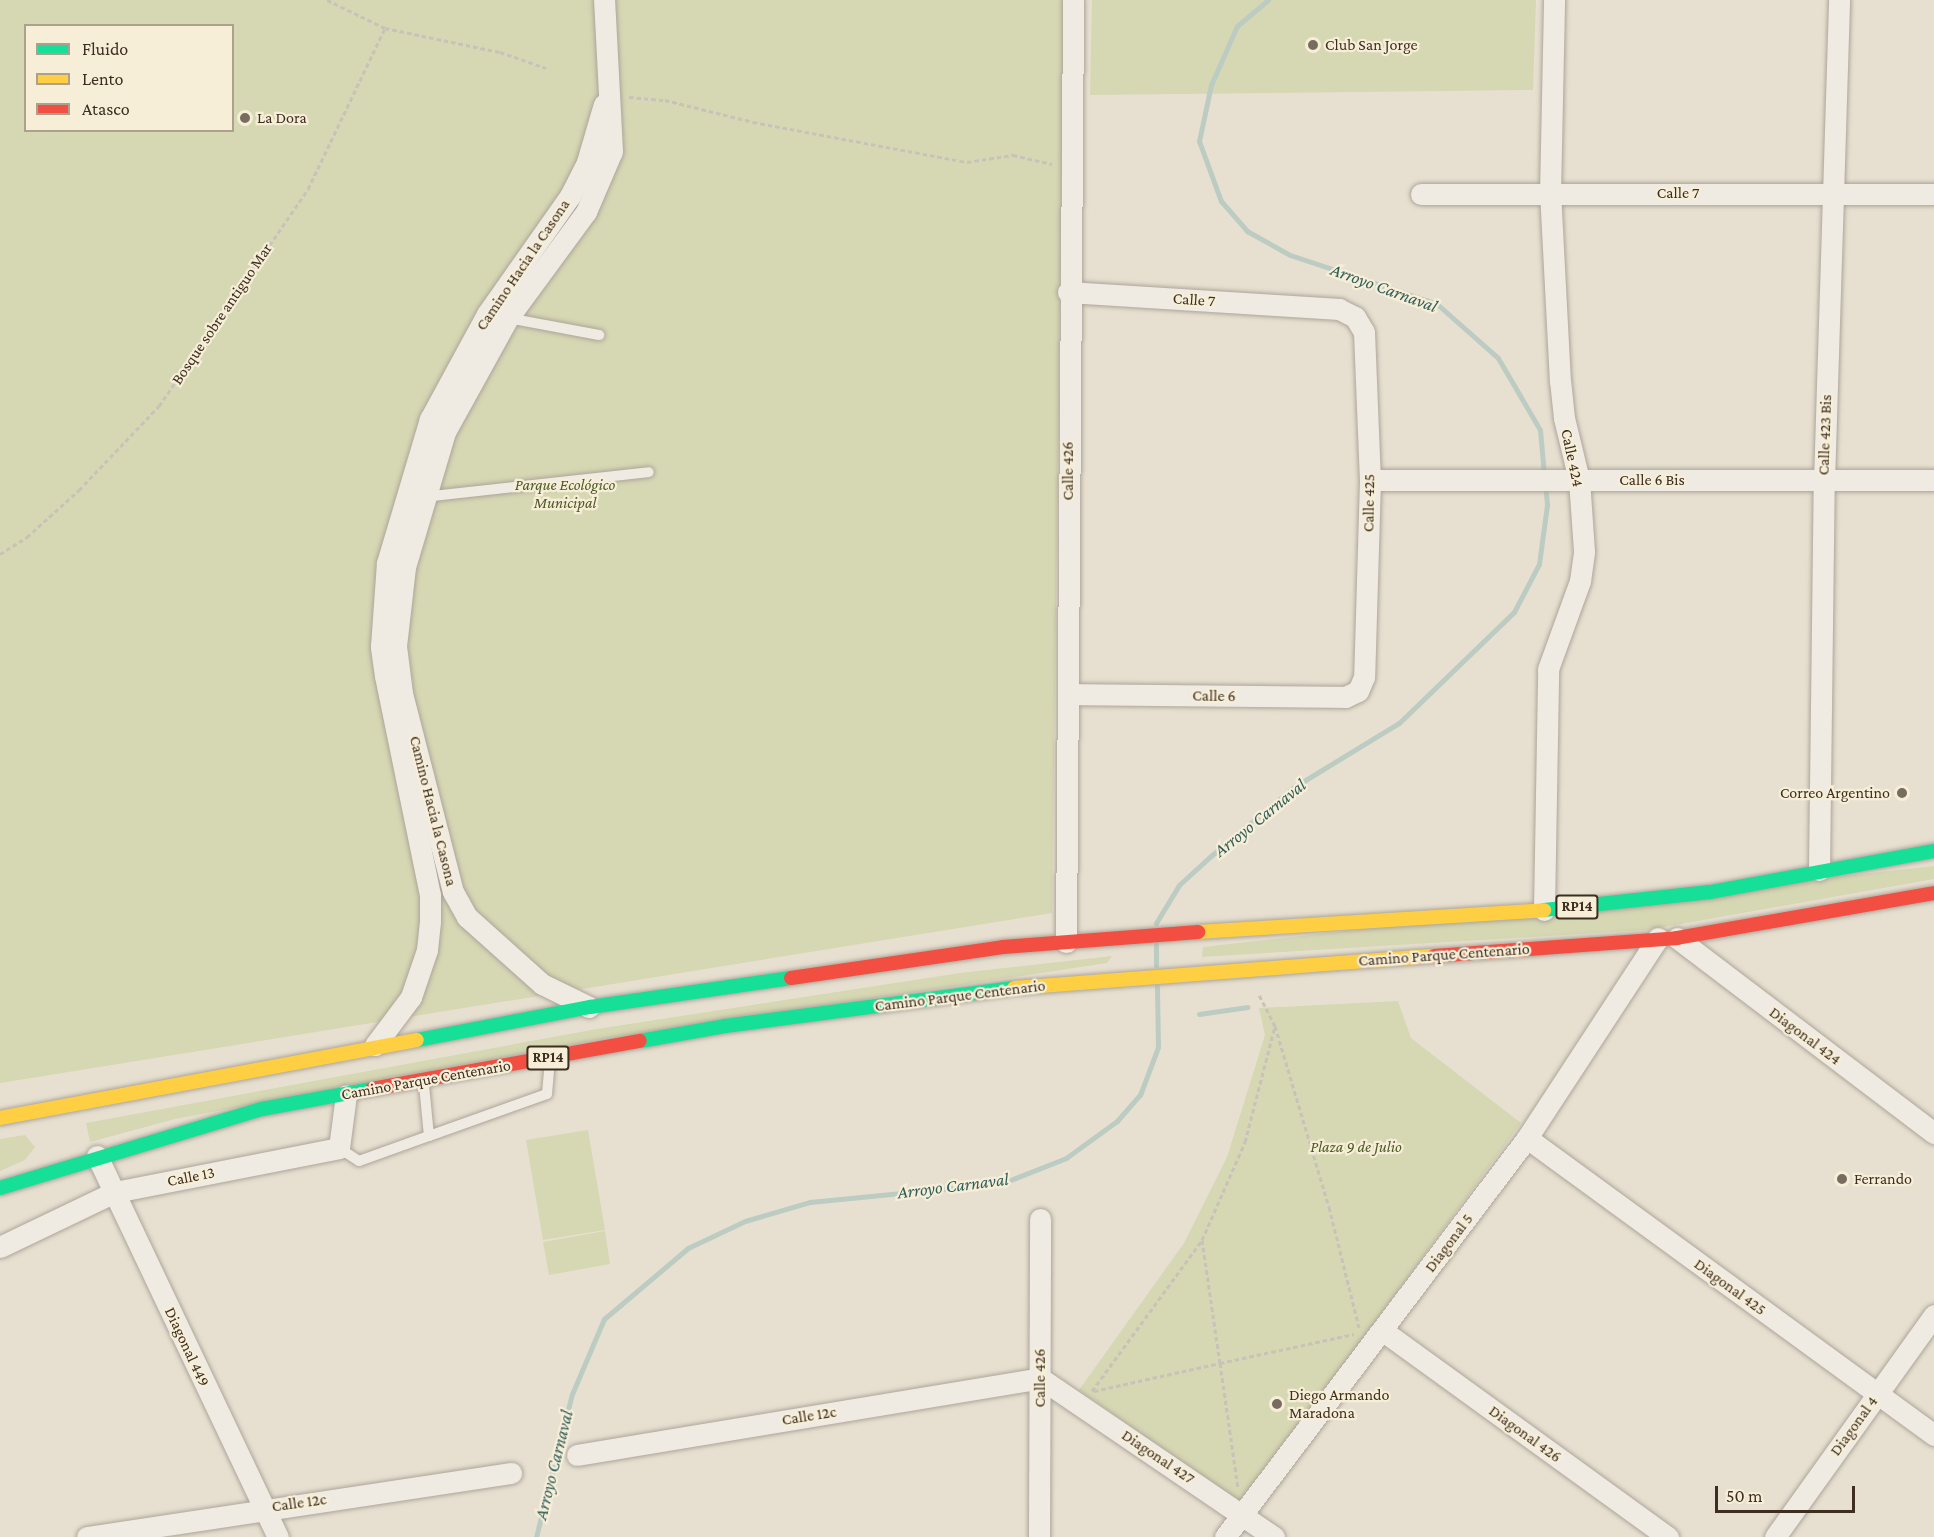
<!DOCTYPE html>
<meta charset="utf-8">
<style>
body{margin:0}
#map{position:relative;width:1934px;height:1537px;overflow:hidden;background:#e7e0d1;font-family:"Crimson Pro",serif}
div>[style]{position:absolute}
.green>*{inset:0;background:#d6d7b3}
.stream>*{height:5px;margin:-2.5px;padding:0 2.5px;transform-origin:2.5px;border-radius:2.5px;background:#bcccc2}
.path>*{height:3px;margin-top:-1.5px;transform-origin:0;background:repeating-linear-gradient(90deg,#c8c2b9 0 4.5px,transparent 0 7.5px)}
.roads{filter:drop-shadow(0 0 2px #ada599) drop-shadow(0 0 2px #ada599)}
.lane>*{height:10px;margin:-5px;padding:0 5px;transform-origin:5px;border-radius:5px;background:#efebe3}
.street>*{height:21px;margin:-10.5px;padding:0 10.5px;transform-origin:10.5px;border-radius:10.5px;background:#efebe3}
.fast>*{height:14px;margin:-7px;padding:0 7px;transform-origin:7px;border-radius:7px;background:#16e098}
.slow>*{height:14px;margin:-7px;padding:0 7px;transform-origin:7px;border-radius:7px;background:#ffcf43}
.jam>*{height:14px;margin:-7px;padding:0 7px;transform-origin:7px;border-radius:7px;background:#f24e42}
.dots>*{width:16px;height:16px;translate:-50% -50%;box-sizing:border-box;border:3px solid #f7eed8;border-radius:50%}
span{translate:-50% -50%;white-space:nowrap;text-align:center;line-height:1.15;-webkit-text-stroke:4.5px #f7eed8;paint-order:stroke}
.shield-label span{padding:2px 4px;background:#f7eed8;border:2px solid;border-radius:4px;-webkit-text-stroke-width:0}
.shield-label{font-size:15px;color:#3d2e20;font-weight:700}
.poi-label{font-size:16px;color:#3d2e20}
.left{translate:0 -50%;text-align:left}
.right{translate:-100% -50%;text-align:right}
.street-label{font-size:16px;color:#3d2e20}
.park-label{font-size:16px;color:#4d5a26;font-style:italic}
.water-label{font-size:18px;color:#2f5d5a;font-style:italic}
.legend{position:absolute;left:24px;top:24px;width:210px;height:108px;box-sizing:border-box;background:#f7eed8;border:2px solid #ada18e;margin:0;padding:8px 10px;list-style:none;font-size:18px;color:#3d2e20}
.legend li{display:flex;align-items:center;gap:12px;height:30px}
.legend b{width:30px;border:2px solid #ada18e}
.scale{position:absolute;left:1715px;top:1486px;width:140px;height:27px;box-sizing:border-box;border:3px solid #3d2e20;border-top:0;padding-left:8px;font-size:18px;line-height:21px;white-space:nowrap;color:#3d2e20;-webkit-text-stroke:4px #f7eed8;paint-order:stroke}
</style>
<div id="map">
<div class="green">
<div style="clip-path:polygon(evenodd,0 0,1064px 0,1052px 913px,0 1083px,0 0,26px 26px,232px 26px,232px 130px,26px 130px,26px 26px)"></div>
<div style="clip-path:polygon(1092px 0,1536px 0,1533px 90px,1090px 95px)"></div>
<div style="clip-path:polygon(1934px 866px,1934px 879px,1647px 930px,1202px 957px,1203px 947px)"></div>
<div style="clip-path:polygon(1112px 956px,1107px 963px,602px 1039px,175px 1119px,90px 1142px,86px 1123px,597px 1029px,960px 973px)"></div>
<div style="clip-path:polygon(1398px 1001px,1411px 1038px,1521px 1123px,1242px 1504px,1079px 1390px,1184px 1243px,1227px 1157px,1265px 1035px,1259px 1008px)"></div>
<div style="clip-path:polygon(588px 1130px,605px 1230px,543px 1240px,526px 1140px)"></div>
<div style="clip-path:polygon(25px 1135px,35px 1147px,25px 1160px,0 1171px,0 1139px)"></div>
<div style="clip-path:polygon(605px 1231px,610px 1264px,549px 1275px,543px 1242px)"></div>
</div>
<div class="stream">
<div style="left:1268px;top:0;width:40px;rotate:140deg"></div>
<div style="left:1237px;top:26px;width:64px;rotate:113.8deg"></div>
<div style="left:1211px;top:85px;width:57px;rotate:102.1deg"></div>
<div style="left:1199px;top:141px;width:64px;rotate:69.9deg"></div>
<div style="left:1221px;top:201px;width:40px;rotate:49deg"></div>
<div style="left:1247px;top:231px;width:49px;rotate:29.2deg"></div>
<div style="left:1290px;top:255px;width:155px;rotate:18.4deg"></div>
<div style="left:1437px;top:304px;width:81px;rotate:41.5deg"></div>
<div style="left:1498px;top:358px;width:83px;rotate:59.7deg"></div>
<div style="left:1540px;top:430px;width:45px;rotate:84.9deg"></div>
<div style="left:1156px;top:923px;width:44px;rotate:-58.8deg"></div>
<div style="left:1179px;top:885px;width:45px;rotate:-42.3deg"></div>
<div style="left:1212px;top:855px;width:107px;rotate:-39.7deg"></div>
<div style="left:1294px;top:787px;width:123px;rotate:-31.4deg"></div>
<div style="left:1399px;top:723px;width:160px;rotate:-44deg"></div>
<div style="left:1514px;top:612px;width:54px;rotate:-62.5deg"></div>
<div style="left:1539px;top:564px;width:60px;rotate:-82.3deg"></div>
<div style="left:1547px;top:505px;width:21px;rotate:-95deg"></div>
<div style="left:1156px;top:945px;width:20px;rotate:90deg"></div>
<div style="left:1199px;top:1014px;width:49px;rotate:-8.3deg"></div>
<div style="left:536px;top:1537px;width:147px;rotate:-75.9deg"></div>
<div style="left:572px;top:1394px;width:82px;rotate:-66.9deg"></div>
<div style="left:604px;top:1319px;width:110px;rotate:-40.2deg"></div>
<div style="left:688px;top:1248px;width:63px;rotate:-25.3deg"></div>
<div style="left:745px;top:1221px;width:68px;rotate:-16.3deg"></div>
<div style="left:810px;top:1202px;width:194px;rotate:-5.6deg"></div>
<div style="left:1003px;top:1183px;width:68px;rotate:-21.6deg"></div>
<div style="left:1066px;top:1158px;width:63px;rotate:-36deg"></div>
<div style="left:1117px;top:1121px;width:35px;rotate:-49deg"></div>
<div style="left:1140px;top:1095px;width:51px;rotate:-69.4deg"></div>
<div style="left:1158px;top:1047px;width:60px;rotate:-91deg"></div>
</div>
<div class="path">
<div style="left:327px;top:0;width:64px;rotate:25.8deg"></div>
<div style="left:385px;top:28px;width:117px;rotate:11.8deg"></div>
<div style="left:500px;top:52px;width:49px;rotate:19.2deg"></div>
<div style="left:629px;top:97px;width:36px;rotate:5deg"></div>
<div style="left:665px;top:100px;width:91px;rotate:14deg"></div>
<div style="left:753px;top:122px;width:218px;rotate:10.6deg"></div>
<div style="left:967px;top:162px;width:47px;rotate:-8.7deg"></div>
<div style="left:1013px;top:155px;width:40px;rotate:13deg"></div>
<div style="left:0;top:554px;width:32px;rotate:-32deg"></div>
<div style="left:27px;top:537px;width:70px;rotate:-42.1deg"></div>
<div style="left:79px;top:490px;width:116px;rotate:-46.4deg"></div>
<div style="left:159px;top:406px;width:263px;rotate:-55.5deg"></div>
<div style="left:308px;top:189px;width:178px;rotate:-64.4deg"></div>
<div style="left:1275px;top:1026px;width:189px;rotate:73.4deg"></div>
<div style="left:1329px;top:1207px;width:124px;rotate:76deg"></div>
<div style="left:1202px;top:1240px;width:107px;rotate:-66.3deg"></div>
<div style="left:1245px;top:1142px;width:120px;rotate:-75.5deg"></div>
<div style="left:1275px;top:1026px;width:36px;rotate:-117deg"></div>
<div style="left:1092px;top:1391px;width:187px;rotate:-53.9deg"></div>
<div style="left:1202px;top:1240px;width:124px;rotate:81.7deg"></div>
<div style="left:1220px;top:1363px;width:137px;rotate:-12.2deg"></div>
<div style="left:1094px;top:1391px;width:129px;rotate:-12.5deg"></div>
<div style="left:1220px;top:1363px;width:126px;rotate:81.8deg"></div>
</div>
<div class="roads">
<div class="lane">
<div style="left:508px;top:318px;width:93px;rotate:10.6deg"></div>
<div style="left:424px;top:497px;width:226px;rotate:-6.3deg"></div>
<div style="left:429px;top:1136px;width:125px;rotate:-19.6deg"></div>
<div style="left:547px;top:1094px;width:33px;rotate:-85deg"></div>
<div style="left:339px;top:1148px;width:24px;rotate:33deg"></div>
<div style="left:359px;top:1161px;width:74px;rotate:-19.7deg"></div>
<div style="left:429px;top:1136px;width:51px;rotate:-95.6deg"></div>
</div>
<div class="street">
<div style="left:1421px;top:194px;width:513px"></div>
<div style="left:1068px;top:292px;width:272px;rotate:3.6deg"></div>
<div style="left:1339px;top:309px;width:18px;rotate:27deg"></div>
<div style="left:1355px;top:317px;width:17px;rotate:59deg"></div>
<div style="left:1364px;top:332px;width:148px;rotate:87.7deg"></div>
<div style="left:1370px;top:480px;width:197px;rotate:91.7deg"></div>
<div style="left:1364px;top:677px;width:15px;rotate:113deg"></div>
<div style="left:1358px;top:691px;width:14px;rotate:155deg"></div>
<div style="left:1345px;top:697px;width:277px;rotate:-179.4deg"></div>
<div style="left:1370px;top:480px;width:564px"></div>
<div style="left:1819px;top:870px;width:389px;rotate:-89.3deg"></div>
<div style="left:1824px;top:481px;width:481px;rotate:-88.2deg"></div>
<div style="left:1544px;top:910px;width:241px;rotate:-89deg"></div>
<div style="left:1548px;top:669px;width:94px;rotate:-70deg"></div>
<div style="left:1580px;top:581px;width:30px;rotate:-82deg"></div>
<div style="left:1584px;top:551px;width:71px;rotate:-94deg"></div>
<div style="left:1579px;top:480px;width:64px;rotate:-103.6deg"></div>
<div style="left:1564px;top:418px;width:36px;rotate:-96deg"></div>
<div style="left:1560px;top:382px;width:188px;rotate:-93deg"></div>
<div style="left:1550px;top:194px;width:194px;rotate:-88.8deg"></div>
<div style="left:1677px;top:938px;width:323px;rotate:37.2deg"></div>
<div style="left:1066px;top:942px;width:942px;rotate:-89.57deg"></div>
<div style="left:589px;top:1007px;width:52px;rotate:-153.9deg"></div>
<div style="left:542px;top:984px;width:101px;rotate:-138.2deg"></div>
<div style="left:467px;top:917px;width:29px;rotate:-119deg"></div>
<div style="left:453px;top:892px;width:205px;rotate:-104.4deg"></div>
<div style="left:402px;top:693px;width:47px;rotate:-97.3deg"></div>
<div style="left:396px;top:646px;width:80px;rotate:-83.5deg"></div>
<div style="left:405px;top:567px;width:141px;rotate:-73.5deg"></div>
<div style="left:445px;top:432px;width:130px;rotate:-61.1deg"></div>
<div style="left:508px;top:318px;width:132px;rotate:-53.7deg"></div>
<div style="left:586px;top:212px;width:66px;rotate:-66.9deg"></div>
<div style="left:612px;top:151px;width:151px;rotate:-93deg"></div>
<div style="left:375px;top:1045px;width:60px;rotate:-53.1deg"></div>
<div style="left:411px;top:997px;width:50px;rotate:-71.2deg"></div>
<div style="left:427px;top:950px;width:29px;rotate:-84deg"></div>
<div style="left:430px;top:921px;width:26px;rotate:-90deg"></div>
<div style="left:430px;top:895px;width:224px;rotate:-101.6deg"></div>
<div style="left:385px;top:676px;width:30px;rotate:-98deg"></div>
<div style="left:381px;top:646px;width:83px;rotate:-85.9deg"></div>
<div style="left:387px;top:563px;width:150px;rotate:-73.4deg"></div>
<div style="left:430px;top:419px;width:119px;rotate:-61.5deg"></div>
<div style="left:487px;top:314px;width:144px;rotate:-54.9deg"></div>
<div style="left:570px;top:196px;width:38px;rotate:-63deg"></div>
<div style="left:587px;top:162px;width:60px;rotate:-73.7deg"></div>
<div style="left:1527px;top:1138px;width:504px;rotate:36.12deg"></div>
<div style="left:97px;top:1156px;width:422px;rotate:64.6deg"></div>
<div style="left:0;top:1247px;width:127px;rotate:-25.6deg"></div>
<div style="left:115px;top:1192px;width:228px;rotate:-11.1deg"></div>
<div style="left:339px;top:1148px;width:53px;rotate:-82.5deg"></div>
<div style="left:1383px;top:1331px;width:352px;rotate:35.9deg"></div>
<div style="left:577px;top:1455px;width:469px;rotate:-9.4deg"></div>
<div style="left:1040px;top:1378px;width:283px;rotate:34.2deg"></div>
<div style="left:87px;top:1537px;width:429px;rotate:-8.6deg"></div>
<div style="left:1039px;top:1537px;width:318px;rotate:-89.8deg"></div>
<div style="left:1225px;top:1537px;width:500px;rotate:-52.88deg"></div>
<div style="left:1527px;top:1138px;width:239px;rotate:-56.8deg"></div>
<div style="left:1775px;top:1537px;width:273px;rotate:-54.4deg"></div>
</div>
<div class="fast">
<div style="left:1544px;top:910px;width:167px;rotate:-6.2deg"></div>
<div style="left:1710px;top:892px;width:228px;rotate:-10.4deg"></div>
<div style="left:417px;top:1040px;width:176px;rotate:-10.8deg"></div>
<div style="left:590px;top:1007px;width:203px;rotate:-8.2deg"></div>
<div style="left:640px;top:1041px;width:86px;rotate:-10deg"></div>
<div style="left:725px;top:1026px;width:291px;rotate:-7.5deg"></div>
<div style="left:0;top:1188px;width:274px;rotate:-16.8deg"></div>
<div style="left:262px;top:1109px;width:112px;rotate:-10.3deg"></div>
</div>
<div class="slow">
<div style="left:1198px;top:932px;width:347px;rotate:-3.6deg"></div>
<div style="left:1014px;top:988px;width:421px;rotate:-4.4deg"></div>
<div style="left:0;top:1118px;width:424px;rotate:-10.6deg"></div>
</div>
<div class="jam">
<div style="left:1434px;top:956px;width:244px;rotate:-4.2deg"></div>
<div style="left:1677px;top:938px;width:261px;rotate:-9.9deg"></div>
<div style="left:791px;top:978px;width:214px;rotate:-8.3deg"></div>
<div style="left:1003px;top:947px;width:196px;rotate:-4.4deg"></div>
<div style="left:372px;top:1089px;width:272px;rotate:-10.2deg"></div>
</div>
</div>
<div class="dots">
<div style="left:1313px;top:45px;background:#786c5e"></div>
<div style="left:245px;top:118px;background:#786c5e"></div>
<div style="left:1902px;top:793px;background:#786c5e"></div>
<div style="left:1842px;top:1179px;background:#786c5e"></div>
<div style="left:1277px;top:1404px;background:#786c5e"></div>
</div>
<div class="shield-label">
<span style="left:1577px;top:907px">RP14</span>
<span style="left:548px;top:1058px">RP14</span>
</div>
<div class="poi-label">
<span class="left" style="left:1325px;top:45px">Club San Jorge</span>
<span class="left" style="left:257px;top:118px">La Dora</span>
<span class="right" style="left:1890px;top:793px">Correo Argentino</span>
<span class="left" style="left:1854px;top:1179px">Ferrando</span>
<span class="left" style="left:1289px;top:1404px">Diego Armando<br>Maradona</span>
</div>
<div class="street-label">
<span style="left:1678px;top:193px">Calle 7</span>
<span style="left:523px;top:265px;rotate:-56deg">Camino Hacia la Casona</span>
<span style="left:1194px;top:300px;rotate:4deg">Calle 7</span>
<span style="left:222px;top:314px;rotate:-56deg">Bosque sobre antiguo Mar</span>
<span style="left:1825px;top:435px;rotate:-88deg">Calle 423 Bis</span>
<span style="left:1572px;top:458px;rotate:78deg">Calle 424</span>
<span style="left:1068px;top:471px;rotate:-90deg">Calle 426</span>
<span style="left:1652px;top:480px">Calle 6 Bis</span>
<span style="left:1369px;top:503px;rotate:-89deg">Calle 425</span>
<span style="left:1214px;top:696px;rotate:1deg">Calle 6</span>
<span style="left:433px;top:811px;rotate:76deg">Camino Hacia la Casona</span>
<span style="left:1444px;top:955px;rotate:-4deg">Camino Parque Centenario</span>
<span style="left:960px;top:996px;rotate:-7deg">Camino Parque Centenario</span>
<span style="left:1805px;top:1036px;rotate:37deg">Diagonal 424</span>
<span style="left:426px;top:1080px;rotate:-10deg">Camino Parque Centenario</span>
<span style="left:191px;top:1177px;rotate:-11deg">Calle 13</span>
<span style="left:1449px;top:1243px;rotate:-53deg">Diagonal 5</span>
<span style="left:1730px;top:1287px;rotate:36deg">Diagonal 425</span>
<span style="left:187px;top:1347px;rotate:65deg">Diagonal 449</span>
<span style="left:1040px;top:1378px;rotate:-90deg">Calle 426</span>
<span style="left:809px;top:1416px;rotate:-9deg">Calle 12c</span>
<span style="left:1854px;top:1426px;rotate:-54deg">Diagonal 4</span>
<span style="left:1525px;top:1434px;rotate:36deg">Diagonal 426</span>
<span style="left:1158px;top:1457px;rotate:34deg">Diagonal 427</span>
<span style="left:299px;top:1503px;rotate:-8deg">Calle 12c</span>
</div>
<div class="park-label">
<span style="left:565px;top:494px">Parque Ecológico<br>Municipal</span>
<span style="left:1356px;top:1147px">Plaza 9 de Julio</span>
</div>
<div class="water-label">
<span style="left:1384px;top:288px;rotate:20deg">Arroyo Carnaval</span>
<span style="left:1260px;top:818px;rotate:-39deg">Arroyo Carnaval</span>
<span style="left:953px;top:1186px;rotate:-7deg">Arroyo Carnaval</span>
<span style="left:554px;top:1465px;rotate:-76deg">Arroyo Carnaval</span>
</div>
<ul class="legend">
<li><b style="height:8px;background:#16e098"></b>Fluido</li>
<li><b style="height:8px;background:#ffcf43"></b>Lento</li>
<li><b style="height:8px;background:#f24e42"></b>Atasco</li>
</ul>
<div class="scale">50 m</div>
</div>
